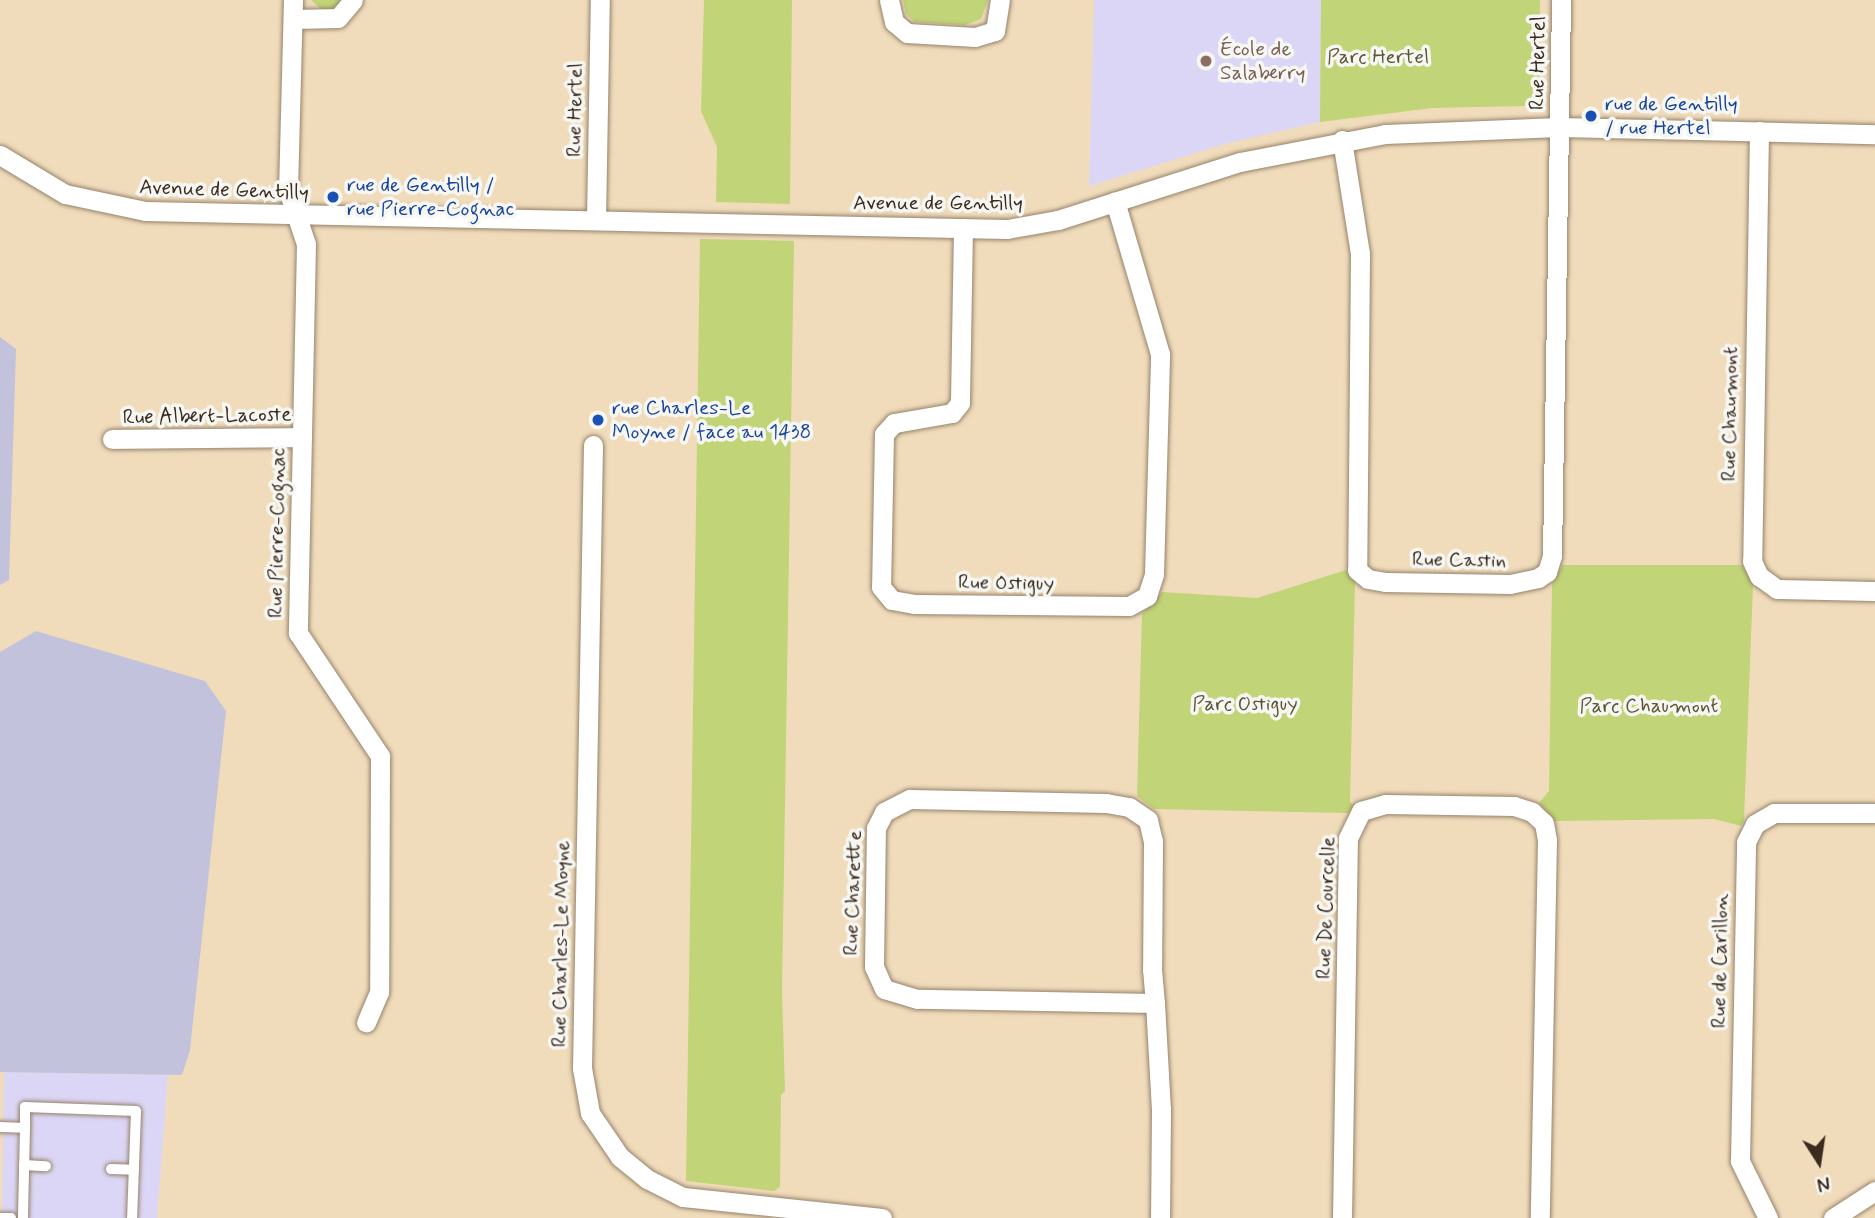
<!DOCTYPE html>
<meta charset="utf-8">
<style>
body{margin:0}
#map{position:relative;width:1875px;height:1218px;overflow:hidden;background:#f0dcbb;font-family:Mynerve,sans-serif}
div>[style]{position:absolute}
.built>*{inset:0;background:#dcd6f6}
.industrial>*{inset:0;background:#c2c2dc}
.green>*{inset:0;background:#c1d477}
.roads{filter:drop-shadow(0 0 2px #96836c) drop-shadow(0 0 2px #96836c)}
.service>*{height:10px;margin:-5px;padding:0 5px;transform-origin:5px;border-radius:5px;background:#fff}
.minor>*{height:19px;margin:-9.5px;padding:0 9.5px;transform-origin:9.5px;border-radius:9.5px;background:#fff}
.dots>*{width:19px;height:19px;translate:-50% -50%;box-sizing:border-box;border:4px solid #f6f6f2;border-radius:50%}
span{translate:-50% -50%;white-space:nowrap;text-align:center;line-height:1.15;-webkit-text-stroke:7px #f6f6f2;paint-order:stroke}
.education-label{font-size:21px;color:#785e54}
.left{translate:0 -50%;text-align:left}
.park-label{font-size:21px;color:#5c5434}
.street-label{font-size:21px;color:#3b2a1e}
.transit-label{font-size:21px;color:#164399}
.north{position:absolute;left:1784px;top:1127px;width:70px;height:70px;-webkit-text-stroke:5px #f6f6f2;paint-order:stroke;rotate:168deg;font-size:19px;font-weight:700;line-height:28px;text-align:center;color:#3b2a1e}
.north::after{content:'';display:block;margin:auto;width:24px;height:32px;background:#3b2a1e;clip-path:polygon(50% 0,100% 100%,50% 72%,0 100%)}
</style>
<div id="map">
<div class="built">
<div style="clip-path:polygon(1094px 0,1321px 0,1320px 122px,1228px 143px,1089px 186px)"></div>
<div style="clip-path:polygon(4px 1072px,168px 1075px,157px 1218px,2px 1218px)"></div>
</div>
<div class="industrial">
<div style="clip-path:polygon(0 337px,16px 349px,9px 580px,0 585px)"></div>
<div style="clip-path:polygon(36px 631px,205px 681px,226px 711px,190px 1050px,182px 1075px,0 1072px,0 652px)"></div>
</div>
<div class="green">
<div style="clip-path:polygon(311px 0,344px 0,336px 9px,322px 10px)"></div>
<div style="clip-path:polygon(704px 0,792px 0,790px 204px,716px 202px,717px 147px,701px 111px)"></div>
<div style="clip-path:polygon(903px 0,988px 0,981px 19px,965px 25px,915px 22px,906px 14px)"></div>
<div style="clip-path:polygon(1321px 0,1540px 0,1539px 97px,1529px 106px,1432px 108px,1320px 122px)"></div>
<div style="clip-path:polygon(700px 239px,794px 241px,782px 991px,785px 1091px,781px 1095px,780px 1187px,774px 1191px,686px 1181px)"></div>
<div style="clip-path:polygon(1562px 565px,1742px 565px,1753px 584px,1744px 821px,1741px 826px,1714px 819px,1554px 821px,1539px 803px,1549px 791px,1552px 584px)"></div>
<div style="clip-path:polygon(1346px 570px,1355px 582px,1350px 802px,1355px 805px,1348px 813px,1154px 809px,1137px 796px,1142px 614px,1162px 592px,1257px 598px)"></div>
</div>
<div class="roads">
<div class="service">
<div style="left:0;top:1127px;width:25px;rotate:2deg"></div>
<div style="left:25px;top:1128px;width:90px;rotate:91.3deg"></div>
<div style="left:25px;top:1128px;width:21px;rotate:-90deg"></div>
<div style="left:25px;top:1107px;width:111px;rotate:2.1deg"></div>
<div style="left:136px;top:1111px;width:107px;rotate:92.1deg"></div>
<div style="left:24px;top:1165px;width:22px;rotate:3deg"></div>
<div style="left:111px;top:1169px;width:23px;rotate:2deg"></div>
<div style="left:0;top:1218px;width:11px"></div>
</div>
<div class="minor">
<div style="left:293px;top:0;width:190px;rotate:91.5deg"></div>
<div style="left:288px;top:190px;width:57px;rotate:71.6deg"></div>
<div style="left:306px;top:244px;width:389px;rotate:91.2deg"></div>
<div style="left:298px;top:633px;width:148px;rotate:56.3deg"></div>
<div style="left:380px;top:756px;width:236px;rotate:90.2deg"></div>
<div style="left:379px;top:992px;width:33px;rotate:113deg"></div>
<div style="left:889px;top:0;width:23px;rotate:77deg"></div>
<div style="left:894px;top:22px;width:17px;rotate:40deg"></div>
<div style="left:907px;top:33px;width:68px;rotate:3.4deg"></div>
<div style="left:975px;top:37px;width:21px;rotate:-17deg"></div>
<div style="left:995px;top:31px;width:31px;rotate:-81deg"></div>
<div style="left:293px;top:19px;width:45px;rotate:-1.3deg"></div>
<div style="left:338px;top:18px;width:23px;rotate:-50deg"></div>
<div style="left:1759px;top:131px;width:430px;rotate:90.9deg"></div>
<div style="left:1752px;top:561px;width:17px;rotate:65deg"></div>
<div style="left:1759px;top:576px;width:22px;rotate:36deg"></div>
<div style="left:1777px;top:589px;width:98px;rotate:1.2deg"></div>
<div style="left:1342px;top:140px;width:115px;rotate:81deg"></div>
<div style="left:1360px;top:254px;width:316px;rotate:90.5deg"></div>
<div style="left:1357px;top:570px;width:14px;rotate:39deg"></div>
<div style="left:1368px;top:579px;width:17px;rotate:10deg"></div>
<div style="left:1385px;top:582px;width:125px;rotate:0.9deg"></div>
<div style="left:1510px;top:584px;width:29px;rotate:-12deg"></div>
<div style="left:1538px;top:578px;width:11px;rotate:-34deg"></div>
<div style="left:1547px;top:572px;width:17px;rotate:-73deg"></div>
<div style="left:1552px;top:556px;width:556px;rotate:-89.07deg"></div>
<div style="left:0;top:155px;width:76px;rotate:31deg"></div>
<div style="left:65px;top:194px;width:82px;rotate:12deg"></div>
<div style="left:145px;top:211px;width:862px;rotate:1.2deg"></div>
<div style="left:1007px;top:229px;width:52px;rotate:-10deg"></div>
<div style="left:1058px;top:220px;width:191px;rotate:-17.7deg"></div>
<div style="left:1240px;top:162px;width:148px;rotate:-10.9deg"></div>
<div style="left:1385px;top:134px;width:174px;rotate:-2.3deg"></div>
<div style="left:1559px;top:127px;width:316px;rotate:1.3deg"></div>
<div style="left:596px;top:220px;width:220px;rotate:-89deg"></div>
<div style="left:963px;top:228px;width:175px;rotate:91deg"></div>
<div style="left:960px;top:403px;width:13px;rotate:129deg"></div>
<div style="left:952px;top:413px;width:59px;rotate:170.2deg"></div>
<div style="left:894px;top:423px;width:15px;rotate:132deg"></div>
<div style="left:884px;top:434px;width:153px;rotate:91.1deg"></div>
<div style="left:881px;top:587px;width:17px;rotate:50deg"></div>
<div style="left:892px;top:600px;width:22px;rotate:10deg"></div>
<div style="left:914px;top:604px;width:215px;rotate:0.5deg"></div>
<div style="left:1129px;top:606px;width:21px;rotate:-29deg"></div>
<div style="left:1147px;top:596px;width:23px;rotate:-72deg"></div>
<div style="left:1154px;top:574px;width:220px;rotate:-88.4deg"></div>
<div style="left:1160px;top:354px;width:159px;rotate:-106.4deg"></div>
<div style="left:112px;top:439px;width:190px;rotate:-0.6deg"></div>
<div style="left:593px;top:445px;width:623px;rotate:91.01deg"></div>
<div style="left:582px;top:1068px;width:46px;rotate:79.9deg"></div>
<div style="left:590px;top:1113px;width:53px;rotate:55.7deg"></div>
<div style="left:620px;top:1157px;width:35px;rotate:39deg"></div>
<div style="left:647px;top:1179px;width:40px;rotate:26.6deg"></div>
<div style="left:683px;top:1197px;width:200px;rotate:6deg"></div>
<div style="left:1155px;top:1003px;width:238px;rotate:-179deg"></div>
<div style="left:917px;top:999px;width:34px;rotate:-163deg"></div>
<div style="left:884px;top:989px;width:24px;rotate:-114deg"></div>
<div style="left:874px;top:967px;width:139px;rotate:-89.2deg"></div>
<div style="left:876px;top:828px;width:18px;rotate:-63deg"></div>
<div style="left:884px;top:812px;width:29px;rotate:-27deg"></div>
<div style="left:910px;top:799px;width:196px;rotate:1.2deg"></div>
<div style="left:1106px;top:803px;width:23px;rotate:10deg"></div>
<div style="left:1129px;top:807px;width:23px;rotate:34deg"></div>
<div style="left:1148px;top:820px;width:22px;rotate:77deg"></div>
<div style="left:1153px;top:841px;width:128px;rotate:90.4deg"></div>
<div style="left:1152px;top:969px;width:34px;rotate:85deg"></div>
<div style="left:1155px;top:1003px;width:106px;rotate:86.8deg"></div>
<div style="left:1161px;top:1109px;width:109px;rotate:90.5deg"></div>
<div style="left:1342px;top:1218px;width:380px;rotate:-89.1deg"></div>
<div style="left:1348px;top:838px;width:30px;rotate:-64deg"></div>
<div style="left:1361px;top:811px;width:25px;rotate:-16deg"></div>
<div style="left:1385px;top:804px;width:129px;rotate:0.9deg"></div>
<div style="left:1514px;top:806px;width:19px;rotate:18deg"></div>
<div style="left:1532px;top:812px;width:16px;rotate:43deg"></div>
<div style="left:1544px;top:823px;width:17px;rotate:80deg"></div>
<div style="left:1547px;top:840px;width:378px;rotate:91.1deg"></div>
<div style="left:1768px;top:1218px;width:64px;rotate:-116.2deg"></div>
<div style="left:1740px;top:1161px;width:319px;rotate:-88.9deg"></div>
<div style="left:1746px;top:842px;width:20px;rotate:-63deg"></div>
<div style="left:1755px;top:824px;width:22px;rotate:-30deg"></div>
<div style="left:1774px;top:813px;width:101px"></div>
<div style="left:1833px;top:1218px;width:50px;rotate:-32.7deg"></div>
</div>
</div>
<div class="dots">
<div style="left:1206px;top:61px;background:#8d6e63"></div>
<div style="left:1591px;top:116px;background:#1a4fb4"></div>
<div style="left:333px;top:197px;background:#1a4fb4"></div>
<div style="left:598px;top:420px;background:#1a4fb4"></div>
</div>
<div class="education-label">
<span class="left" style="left:1220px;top:61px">École de<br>Salaberry</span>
</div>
<div class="park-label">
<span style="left:1378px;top:57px">Parc Hertel</span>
<span style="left:1245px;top:704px">Parc Ostiguy</span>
<span style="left:1649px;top:706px">Parc Chaumont</span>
</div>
<div class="street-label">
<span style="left:1538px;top:63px;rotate:-89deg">Rue Hertel</span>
<span style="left:575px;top:110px;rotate:-89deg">Rue Hertel</span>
<span style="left:224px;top:190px;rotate:2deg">Avenue de Gentilly</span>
<span style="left:938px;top:203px">Avenue de Gentilly</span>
<span style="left:1730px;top:414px;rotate:-89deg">Rue Chaumont</span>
<span style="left:207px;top:416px;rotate:-1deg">Rue Albert-Lacoste</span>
<span style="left:277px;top:533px;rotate:-89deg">Rue Pierre-Cognac</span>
<span style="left:1459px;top:560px;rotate:1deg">Rue Castin</span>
<span style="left:1006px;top:583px;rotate:1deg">Rue Ostiguy</span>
<span style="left:853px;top:893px;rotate:-88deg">Rue Charette</span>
<span style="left:1326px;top:908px;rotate:-88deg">Rue De Courcelle</span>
<span style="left:561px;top:944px;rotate:-89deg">Rue Charles-Le Moyne</span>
<span style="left:1720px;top:961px;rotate:-89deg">Rue de Carillon</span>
</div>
<div class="transit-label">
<span class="left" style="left:1605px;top:116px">rue de Gentilly<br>/ rue Hertel</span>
<span class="left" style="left:347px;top:197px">rue de Gentilly /<br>rue Pierre-Cognac</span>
<span class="left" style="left:612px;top:420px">rue Charles-Le<br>Moyne / face au 1438</span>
</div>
<div class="north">N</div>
</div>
